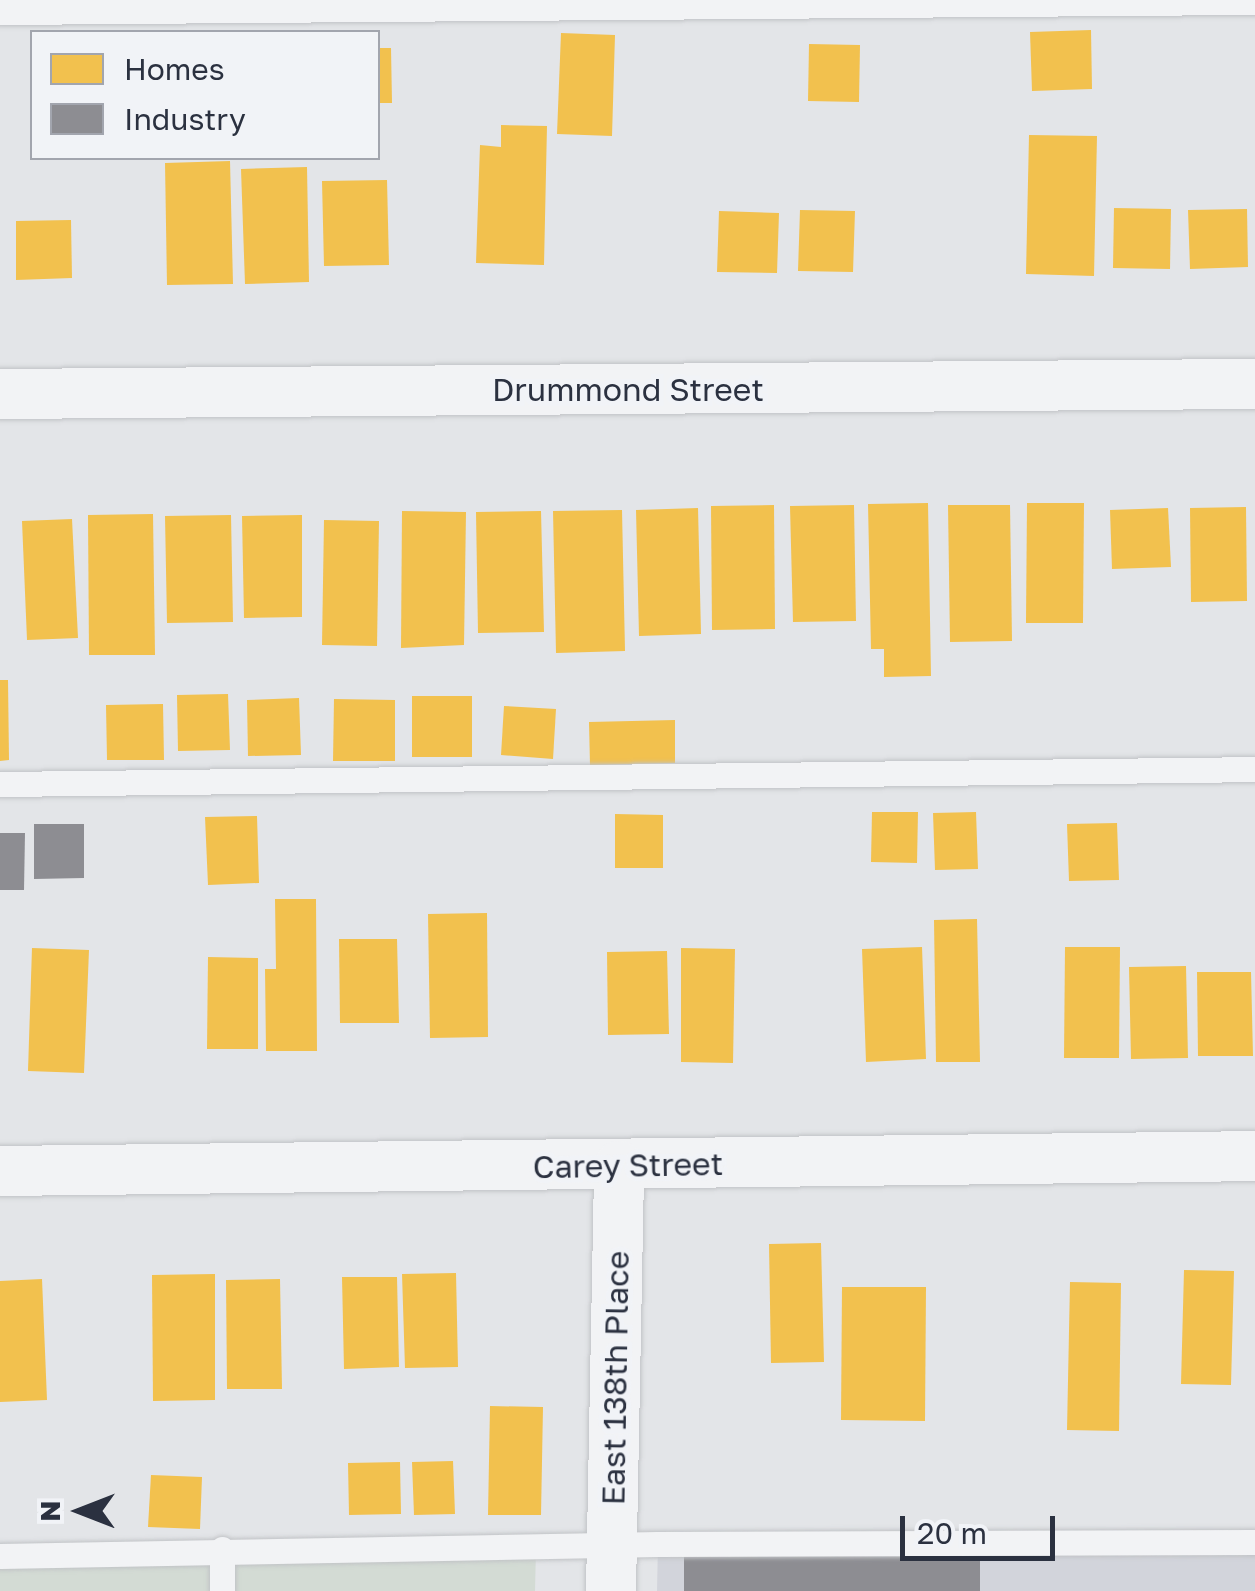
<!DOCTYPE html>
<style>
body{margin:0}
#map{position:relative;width:1255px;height:1591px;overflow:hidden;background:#e3e5e8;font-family:"Golos Text",sans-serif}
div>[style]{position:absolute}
.built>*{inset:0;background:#d2d4db}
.green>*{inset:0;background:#d3dbd4}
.homes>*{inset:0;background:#f2c14e}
.industry>*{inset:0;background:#8d8d92}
.roads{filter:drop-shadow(0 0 2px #c1c3c6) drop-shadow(0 0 2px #c1c3c6)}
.service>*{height:25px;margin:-12.5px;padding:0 12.5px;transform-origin:12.5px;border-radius:12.5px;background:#f2f3f5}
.minor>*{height:50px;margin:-25px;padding:0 25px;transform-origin:25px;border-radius:25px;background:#f2f3f5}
span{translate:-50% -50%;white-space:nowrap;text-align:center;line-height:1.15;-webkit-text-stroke:10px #f1f3f7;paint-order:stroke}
.street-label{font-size:32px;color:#2b3140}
.legend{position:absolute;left:30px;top:30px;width:350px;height:130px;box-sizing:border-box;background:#f1f3f7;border:2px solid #a2a5ae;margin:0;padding:12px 18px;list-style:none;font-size:30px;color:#2b3140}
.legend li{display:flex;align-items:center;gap:20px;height:50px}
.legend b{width:50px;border:2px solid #a2a5ae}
.north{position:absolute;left:30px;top:1461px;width:100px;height:100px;-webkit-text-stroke:8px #f1f3f7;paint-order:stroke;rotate:270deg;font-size:28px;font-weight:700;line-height:40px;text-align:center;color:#2b3140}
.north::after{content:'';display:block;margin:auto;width:35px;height:45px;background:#2b3140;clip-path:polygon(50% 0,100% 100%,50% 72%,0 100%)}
.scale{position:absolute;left:900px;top:1516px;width:155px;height:45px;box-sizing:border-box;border:5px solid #2b3140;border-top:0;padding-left:12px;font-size:30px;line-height:35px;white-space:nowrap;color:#2b3140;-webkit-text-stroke:8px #f1f3f7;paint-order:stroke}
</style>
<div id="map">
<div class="built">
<div style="clip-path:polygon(1255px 1542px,1255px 1591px,657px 1591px,658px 1544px)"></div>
</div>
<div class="green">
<div style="clip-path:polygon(222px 1549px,536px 1549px,535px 1591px,0 1591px,0 1568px)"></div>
</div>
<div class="homes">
<div style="clip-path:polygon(1091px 30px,1092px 89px,1032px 91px,1030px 32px)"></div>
<div style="clip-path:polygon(561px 33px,615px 35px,612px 136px,557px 134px)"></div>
<div style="clip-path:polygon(809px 44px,860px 45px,859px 102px,808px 101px)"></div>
<div style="clip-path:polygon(378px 48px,391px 48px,392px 103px,378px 103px)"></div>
<div style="clip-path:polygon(501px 125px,547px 126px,544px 265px,476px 263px,480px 145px,501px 147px)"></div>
<div style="clip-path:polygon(1029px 135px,1097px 136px,1094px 276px,1026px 274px)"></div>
<div style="clip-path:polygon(230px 161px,233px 284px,167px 285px,165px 163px)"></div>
<div style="clip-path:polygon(307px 167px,309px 282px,245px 284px,241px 169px)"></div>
<div style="clip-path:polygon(387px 180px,389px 265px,324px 266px,322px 181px)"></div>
<div style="clip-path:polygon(1114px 208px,1171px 209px,1170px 269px,1113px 268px)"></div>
<div style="clip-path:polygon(1247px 209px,1248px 267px,1190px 269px,1188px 210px)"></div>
<div style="clip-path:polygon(800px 210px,855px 211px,853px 272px,798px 271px)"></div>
<div style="clip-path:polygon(719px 211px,779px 213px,777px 273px,717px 272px)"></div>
<div style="clip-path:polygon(71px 220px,72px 278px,16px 280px,16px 221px)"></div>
<div style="clip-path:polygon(928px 503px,931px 676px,884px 677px,884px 649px,871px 649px,868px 504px)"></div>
<div style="clip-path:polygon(1027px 503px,1084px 503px,1083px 623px,1026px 623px)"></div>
<div style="clip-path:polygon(774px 505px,775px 629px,712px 630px,711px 506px)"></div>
<div style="clip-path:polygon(854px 505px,856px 621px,793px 622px,790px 506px)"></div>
<div style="clip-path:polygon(948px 505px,1010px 505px,1012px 641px,950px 642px)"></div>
<div style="clip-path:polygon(1246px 507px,1247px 601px,1191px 602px,1190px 508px)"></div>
<div style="clip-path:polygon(698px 508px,701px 634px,639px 636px,636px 510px)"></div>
<div style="clip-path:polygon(1168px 508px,1171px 567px,1112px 569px,1110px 510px)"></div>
<div style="clip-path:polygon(622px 510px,625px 651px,556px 653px,553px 511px)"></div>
<div style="clip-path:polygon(402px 511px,466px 512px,464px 645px,401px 648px)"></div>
<div style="clip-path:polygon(541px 511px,544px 632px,478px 633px,476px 512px)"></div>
<div style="clip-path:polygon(153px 514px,155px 655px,89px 655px,88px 515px)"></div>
<div style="clip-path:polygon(231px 515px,233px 622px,167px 623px,165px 516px)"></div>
<div style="clip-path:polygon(302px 515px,302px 617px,244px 618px,242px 516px)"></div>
<div style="clip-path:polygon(72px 519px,78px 638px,27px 640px,22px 521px)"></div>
<div style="clip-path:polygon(324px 520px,379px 521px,377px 646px,322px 645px)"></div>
<div style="clip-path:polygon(0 680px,8px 680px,9px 760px,0 761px)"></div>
<div style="clip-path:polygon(228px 694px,230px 750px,178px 751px,177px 695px)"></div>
<div style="clip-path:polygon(412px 696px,472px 696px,472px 757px,412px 757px)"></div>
<div style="clip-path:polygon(299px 698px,301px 755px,248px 756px,247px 700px)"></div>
<div style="clip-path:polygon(334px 699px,395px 700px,395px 761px,333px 761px)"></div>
<div style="clip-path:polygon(163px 704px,164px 760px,107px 760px,106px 705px)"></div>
<div style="clip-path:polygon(504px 706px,556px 709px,553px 759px,501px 755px)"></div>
<div style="clip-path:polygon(675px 720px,675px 763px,590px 765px,589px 722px)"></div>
<div style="clip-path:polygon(872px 812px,918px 812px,917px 863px,871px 862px)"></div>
<div style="clip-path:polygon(976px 812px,978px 869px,935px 870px,933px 813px)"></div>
<div style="clip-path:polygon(615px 814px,663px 815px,663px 868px,615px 868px)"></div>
<div style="clip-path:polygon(257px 816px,259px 883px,208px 885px,205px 817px)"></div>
<div style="clip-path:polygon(1117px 823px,1119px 880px,1069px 881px,1067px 824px)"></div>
<div style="clip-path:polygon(275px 899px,316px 899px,317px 1051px,266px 1051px,265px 969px,276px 969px)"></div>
<div style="clip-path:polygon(487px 913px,488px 1037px,430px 1038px,428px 914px)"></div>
<div style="clip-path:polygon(977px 919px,980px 1062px,936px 1062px,934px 920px)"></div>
<div style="clip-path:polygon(339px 939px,397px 939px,399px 1023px,340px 1023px)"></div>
<div style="clip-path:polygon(922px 947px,926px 1059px,866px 1062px,862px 949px)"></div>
<div style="clip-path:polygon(1065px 947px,1120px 947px,1119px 1058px,1064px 1058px)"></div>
<div style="clip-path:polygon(32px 948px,89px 950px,84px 1073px,28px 1071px)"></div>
<div style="clip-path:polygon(681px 948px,735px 949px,733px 1063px,681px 1062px)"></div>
<div style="clip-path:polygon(667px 951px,669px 1034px,608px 1035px,607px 952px)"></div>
<div style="clip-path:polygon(208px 957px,258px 958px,258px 1049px,207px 1049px)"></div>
<div style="clip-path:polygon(1186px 966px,1188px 1058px,1131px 1059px,1129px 967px)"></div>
<div style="clip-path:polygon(1197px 972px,1251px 972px,1253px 1056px,1198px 1056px)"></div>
<div style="clip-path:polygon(821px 1243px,824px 1362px,771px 1363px,769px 1244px)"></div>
<div style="clip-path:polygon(1184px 1270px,1234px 1271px,1231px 1385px,1181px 1384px)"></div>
<div style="clip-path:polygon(456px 1273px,458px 1367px,405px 1368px,402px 1274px)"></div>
<div style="clip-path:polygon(215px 1274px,215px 1400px,153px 1401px,152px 1275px)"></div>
<div style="clip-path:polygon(342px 1277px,397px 1277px,399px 1367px,344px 1369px)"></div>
<div style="clip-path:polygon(42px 1279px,47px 1400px,0 1402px,0 1281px)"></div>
<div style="clip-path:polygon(280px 1279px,282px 1389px,227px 1389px,226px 1280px)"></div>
<div style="clip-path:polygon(1070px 1282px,1121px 1283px,1119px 1431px,1067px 1430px)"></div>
<div style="clip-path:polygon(842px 1287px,926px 1287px,925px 1421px,841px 1420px)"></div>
<div style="clip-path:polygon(490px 1406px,543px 1407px,541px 1515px,488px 1515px)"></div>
<div style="clip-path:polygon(453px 1461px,455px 1514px,414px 1515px,412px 1462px)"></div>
<div style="clip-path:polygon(400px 1462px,401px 1514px,349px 1515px,348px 1463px)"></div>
<div style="clip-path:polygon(151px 1475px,202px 1477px,200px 1529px,148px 1527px)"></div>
</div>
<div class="industry">
<div style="clip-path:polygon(34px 824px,84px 824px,84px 878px,34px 879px)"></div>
<div style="clip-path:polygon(0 833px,25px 833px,24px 890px,0 890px)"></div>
<div style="clip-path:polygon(684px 1555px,980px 1557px,980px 1591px,684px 1591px)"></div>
</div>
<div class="roads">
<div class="service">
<div style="left:0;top:12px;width:1255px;rotate:-0.46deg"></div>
<div style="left:0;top:784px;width:1255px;rotate:-0.68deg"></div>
<div style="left:0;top:1556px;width:658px;rotate:-1.04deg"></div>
<div style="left:658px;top:1544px;width:597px;rotate:-0.19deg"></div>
<div style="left:222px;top:1591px;width:42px;rotate:-90deg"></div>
</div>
<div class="minor">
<div style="left:0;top:394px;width:1255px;rotate:-0.46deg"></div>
<div style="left:0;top:1171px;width:1255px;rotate:-0.68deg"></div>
<div style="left:611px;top:1591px;width:425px;rotate:-88.9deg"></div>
</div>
</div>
<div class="street-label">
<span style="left:628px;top:389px">Drummond Street</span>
<span style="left:628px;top:1165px;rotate:-1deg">Carey Street</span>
<span style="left:615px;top:1378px;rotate:-89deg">East 138th Place</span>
</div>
<ul class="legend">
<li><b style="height:28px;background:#f2c14e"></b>Homes</li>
<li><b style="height:28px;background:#8d8d92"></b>Industry</li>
</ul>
<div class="north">N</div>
<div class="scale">20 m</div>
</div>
